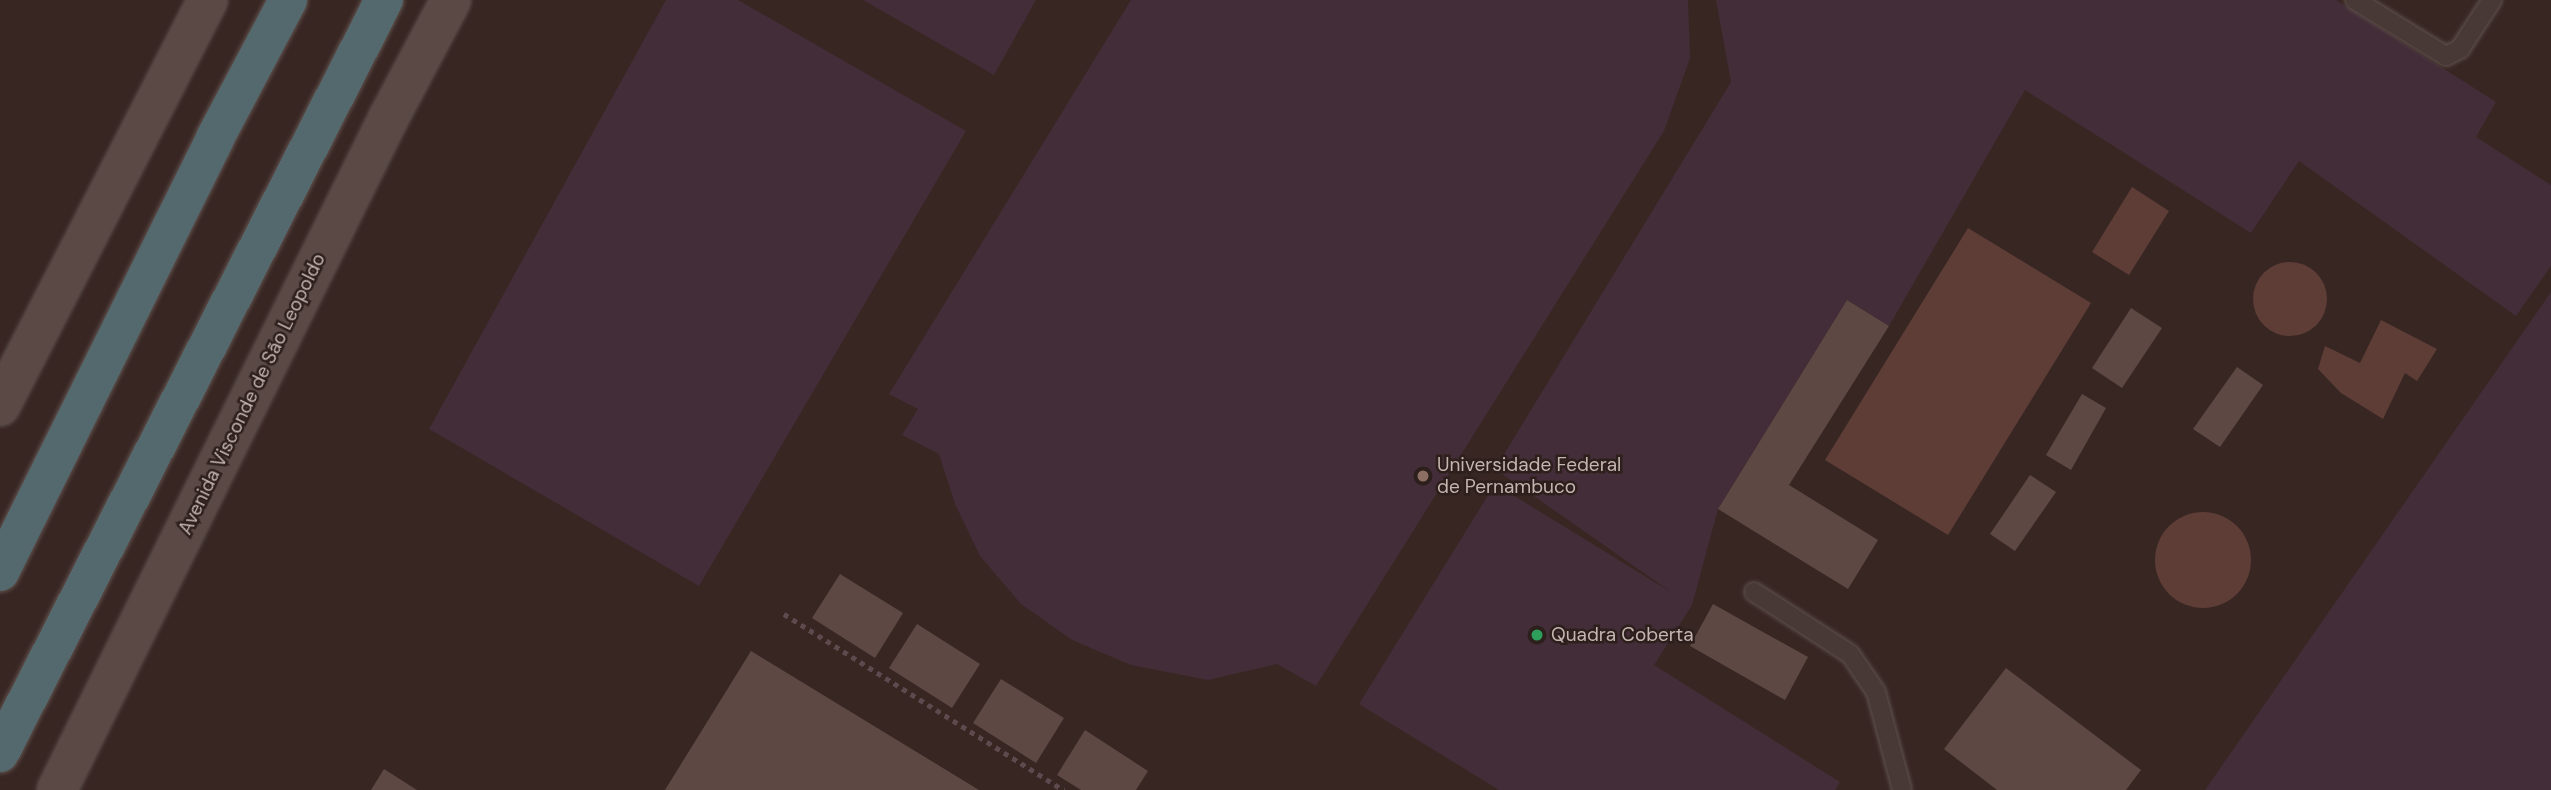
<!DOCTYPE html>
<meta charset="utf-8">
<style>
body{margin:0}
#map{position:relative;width:2551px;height:790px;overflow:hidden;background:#382623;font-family:"DM Sans",sans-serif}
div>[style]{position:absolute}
.green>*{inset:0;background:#432d38}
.water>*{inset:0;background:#5e3d37}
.round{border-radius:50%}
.building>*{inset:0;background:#5d4844}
.path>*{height:4.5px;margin-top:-2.25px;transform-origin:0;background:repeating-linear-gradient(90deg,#5e494f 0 5px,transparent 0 10px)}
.roads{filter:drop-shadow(0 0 2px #60524e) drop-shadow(0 0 2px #60524e)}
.lane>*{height:18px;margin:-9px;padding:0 9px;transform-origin:9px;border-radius:9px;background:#493936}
.secondary>*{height:38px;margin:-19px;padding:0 19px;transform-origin:19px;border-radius:19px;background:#5b4945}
.highway>*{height:38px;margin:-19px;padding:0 19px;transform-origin:19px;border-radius:19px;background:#54696e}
.dots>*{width:19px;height:19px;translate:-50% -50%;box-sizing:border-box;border:4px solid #2d1f1c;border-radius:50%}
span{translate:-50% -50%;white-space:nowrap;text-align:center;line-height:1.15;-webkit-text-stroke:5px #2d1f1c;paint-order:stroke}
.street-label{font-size:19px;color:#c5b5b1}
.poi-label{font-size:19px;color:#c5b5b1}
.left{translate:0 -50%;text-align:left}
</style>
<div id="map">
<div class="green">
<div style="clip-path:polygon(666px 0,738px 0,966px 131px,699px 586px,429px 429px)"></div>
<div style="clip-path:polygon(863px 0,1036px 0,994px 75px)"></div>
<div style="clip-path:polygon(1131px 0,1688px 0,1690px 58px,1664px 131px,1316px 686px,1277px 664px,1208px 680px,1131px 665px,1072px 640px,1021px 604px,980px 556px,955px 504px,939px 454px,902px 435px,918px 409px,889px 394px)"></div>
<div style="clip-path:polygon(1716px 0,2336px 0,2496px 102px,2476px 137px,2551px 185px,2551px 266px,2516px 316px,2299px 161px,2251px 233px,2025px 90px,1889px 326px,1847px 300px,1718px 509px,1692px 605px,1654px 665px,1840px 782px,1835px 790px,1499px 790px,1359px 704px,1495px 484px,1674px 594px,1495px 469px,1731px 82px)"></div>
<div style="clip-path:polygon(2551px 292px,2551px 790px,2205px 790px)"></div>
</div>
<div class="water">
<div style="clip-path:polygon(2132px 187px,2169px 211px,2129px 275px,2092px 252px)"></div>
<div style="clip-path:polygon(1968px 228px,2091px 303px,1948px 535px,1825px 460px)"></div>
<div class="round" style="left:2253px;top:262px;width:74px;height:74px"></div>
<div style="clip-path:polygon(2381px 320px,2437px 349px,2417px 381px,2405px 373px,2383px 419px,2341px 393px,2318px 369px,2325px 346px,2360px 363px)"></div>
<div class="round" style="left:2155px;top:512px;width:96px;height:96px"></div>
</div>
<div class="building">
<div style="clip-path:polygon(1847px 300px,1889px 326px,1789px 485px,1878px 540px,1848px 589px,1718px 509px)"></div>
<div style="clip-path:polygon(2131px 308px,2162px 328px,2122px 388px,2092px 368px)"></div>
<div style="clip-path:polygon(2237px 367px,2263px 385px,2220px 447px,2193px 429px)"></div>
<div style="clip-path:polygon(2082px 394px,2106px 408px,2071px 470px,2046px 455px)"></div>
<div style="clip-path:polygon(2030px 475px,2056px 492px,2015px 551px,1990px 534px)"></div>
<div style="clip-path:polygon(840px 574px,903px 613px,875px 658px,812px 618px)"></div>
<div style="clip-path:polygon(1713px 604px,1808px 657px,1785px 700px,1690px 646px)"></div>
<div style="clip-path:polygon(917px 624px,980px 664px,952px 708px,889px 668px)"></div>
<div style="clip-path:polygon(751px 651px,979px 790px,665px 790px)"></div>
<div style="clip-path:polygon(2006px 668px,2141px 770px,2126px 790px,1997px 790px,1944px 749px)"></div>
<div style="clip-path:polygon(1001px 679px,1064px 718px,1036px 763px,973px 723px)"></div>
<div style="clip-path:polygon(1085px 730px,1148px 771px,1136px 790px,1081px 790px,1057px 775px)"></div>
<div style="clip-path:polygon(384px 769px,417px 790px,371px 790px)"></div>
</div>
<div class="path">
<div style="left:784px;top:614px;width:331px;rotate:32.2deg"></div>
</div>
<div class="roads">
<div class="lane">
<div style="left:2355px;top:0;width:107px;rotate:31.6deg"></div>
<div style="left:2446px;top:56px;width:16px;rotate:-27deg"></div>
<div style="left:2460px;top:49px;width:59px;rotate:-56.9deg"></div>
<div style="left:1754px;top:592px;width:114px;rotate:32.9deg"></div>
<div style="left:1850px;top:654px;width:46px;rotate:55.6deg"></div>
<div style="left:1876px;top:692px;width:101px;rotate:75.1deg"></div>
</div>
<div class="secondary">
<div style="left:0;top:406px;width:456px;rotate:-62.9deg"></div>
<div style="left:57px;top:790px;width:750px;rotate:-63.74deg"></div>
<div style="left:389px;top:117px;width:132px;rotate:-62.1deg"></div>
</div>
<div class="highway">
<div style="left:0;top:572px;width:484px;rotate:-63.6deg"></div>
<div style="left:215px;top:138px;width:156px;rotate:-62.1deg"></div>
<div style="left:0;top:753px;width:845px;rotate:-62.98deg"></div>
</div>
</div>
<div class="dots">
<div style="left:1423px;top:476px;background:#8d6e63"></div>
<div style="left:1537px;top:635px;background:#2e9e5b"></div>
</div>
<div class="street-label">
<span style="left:252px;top:394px;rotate:-64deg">Avenida Visconde de São Leopoldo</span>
</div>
<div class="poi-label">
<span class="left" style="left:1437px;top:476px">Universidade Federal<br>de Pernambuco</span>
<span class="left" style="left:1551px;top:635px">Quadra Coberta</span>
</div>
</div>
